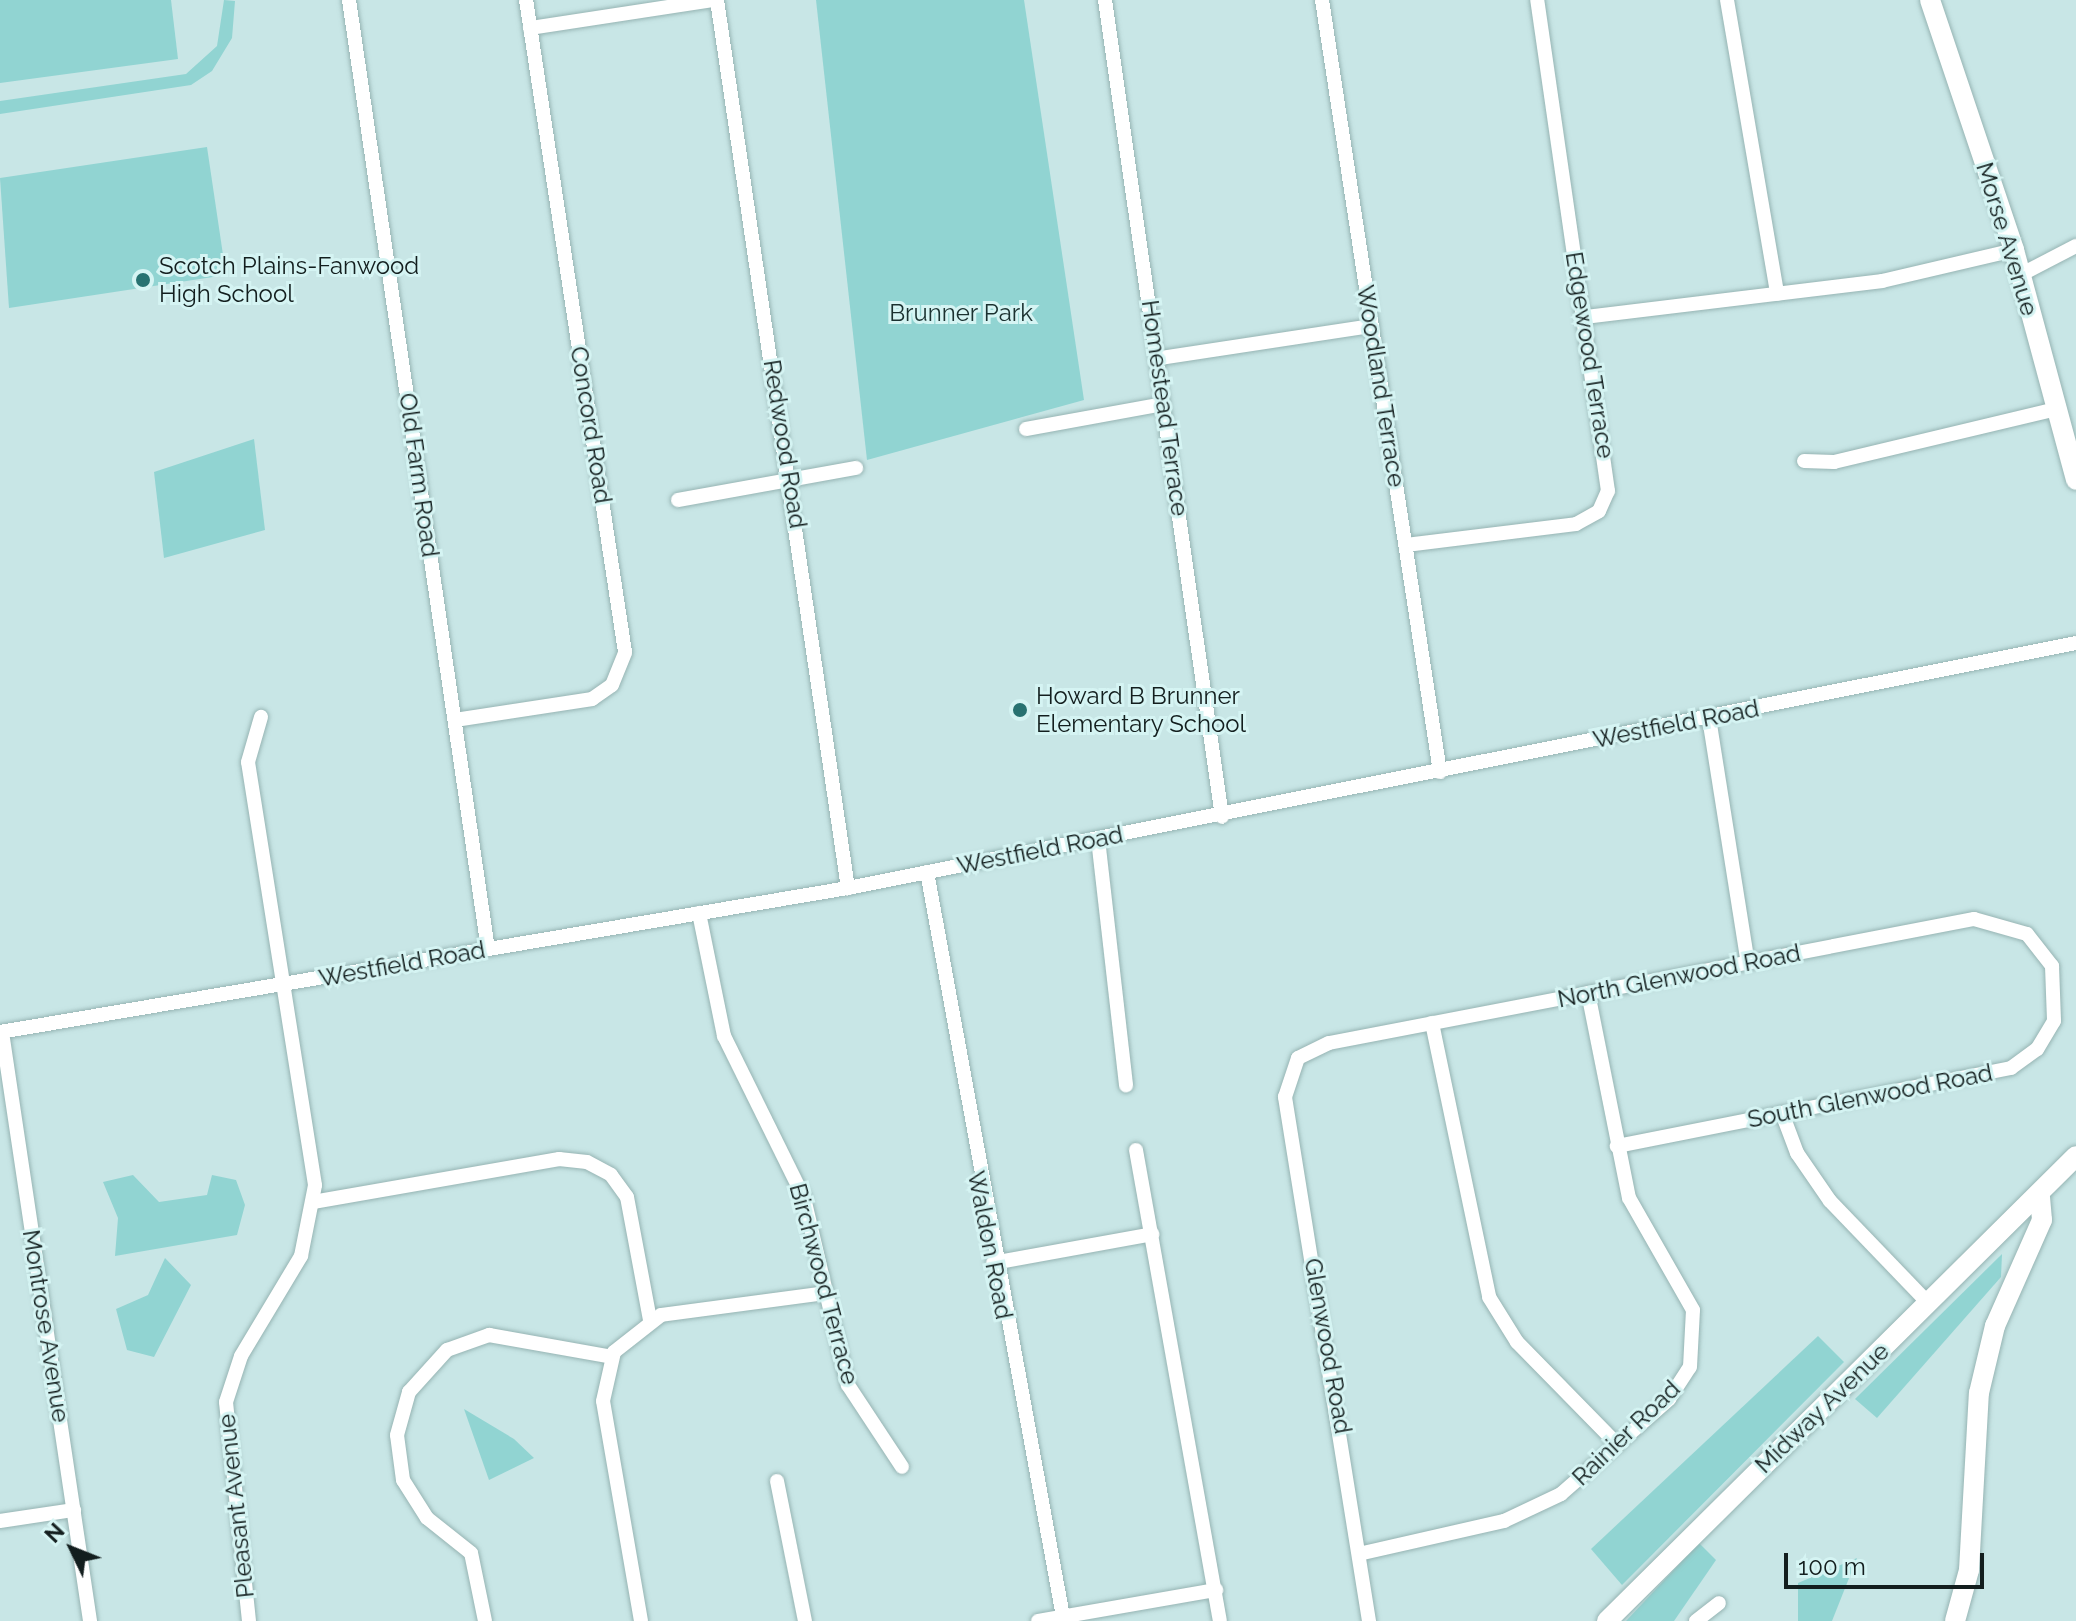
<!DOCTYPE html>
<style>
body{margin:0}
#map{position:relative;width:2076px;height:1621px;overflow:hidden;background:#c8e6e6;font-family:Raleway,sans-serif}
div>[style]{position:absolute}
.green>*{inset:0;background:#91d4d2}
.roads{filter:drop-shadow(0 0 2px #96b4b3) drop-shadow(0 0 2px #96b4b3)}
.street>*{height:14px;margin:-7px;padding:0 7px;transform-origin:7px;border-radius:7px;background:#fff}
.secondary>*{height:20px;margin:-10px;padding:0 10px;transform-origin:10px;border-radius:10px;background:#fff}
.dots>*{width:22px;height:22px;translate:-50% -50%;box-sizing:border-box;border:4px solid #d5f4f3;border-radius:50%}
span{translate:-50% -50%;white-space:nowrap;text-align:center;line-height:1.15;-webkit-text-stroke:6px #d5f4f3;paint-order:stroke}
.street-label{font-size:24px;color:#131e1e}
.poi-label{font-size:24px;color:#131e1e}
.left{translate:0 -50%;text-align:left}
.park-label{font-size:24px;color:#1b3130}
.north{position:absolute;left:32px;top:1509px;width:80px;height:80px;-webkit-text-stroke:6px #d5f4f3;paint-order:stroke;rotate:313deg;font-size:22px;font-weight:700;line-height:32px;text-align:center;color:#131e1e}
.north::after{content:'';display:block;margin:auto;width:28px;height:36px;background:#131e1e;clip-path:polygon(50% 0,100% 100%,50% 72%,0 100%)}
.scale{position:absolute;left:1784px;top:1553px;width:200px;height:36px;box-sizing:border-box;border:4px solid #131e1e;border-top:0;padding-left:10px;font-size:24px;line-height:28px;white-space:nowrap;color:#131e1e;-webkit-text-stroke:6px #d5f4f3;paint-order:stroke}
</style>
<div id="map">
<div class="green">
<div style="clip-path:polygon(0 0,171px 0,178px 59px,0 83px)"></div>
<div style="clip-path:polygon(224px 0,235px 1px,232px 38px,212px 71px,191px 85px,0 114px,0 101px,186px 74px,217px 46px)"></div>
<div style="clip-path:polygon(816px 0,1024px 0,1084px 400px,867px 460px)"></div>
<div style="clip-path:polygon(207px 147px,226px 275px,9px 308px,0 178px)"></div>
<div style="clip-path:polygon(254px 439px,265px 530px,164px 558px,154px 472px)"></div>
<div style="clip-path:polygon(133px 1175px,159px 1202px,207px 1195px,212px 1175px,236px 1180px,245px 1205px,237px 1235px,115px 1256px,118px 1218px,103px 1182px)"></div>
<div style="clip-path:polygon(2002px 1254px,2001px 1277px,1877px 1418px,1855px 1399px)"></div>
<div style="clip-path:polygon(165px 1258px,191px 1285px,154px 1357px,127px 1350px,116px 1309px,148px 1295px)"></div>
<div style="clip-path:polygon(1818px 1336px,1844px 1362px,1622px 1585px,1591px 1549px)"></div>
<div style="clip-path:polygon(464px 1409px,514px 1439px,534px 1458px,489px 1480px)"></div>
<div style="clip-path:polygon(1699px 1543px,1716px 1560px,1674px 1621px,1626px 1621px)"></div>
<div style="clip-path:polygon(1857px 1558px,1832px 1621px,1798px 1621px,1798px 1583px)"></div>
</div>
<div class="roads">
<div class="street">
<div style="left:349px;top:0;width:959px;rotate:81.67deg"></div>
<div style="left:717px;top:0;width:898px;rotate:81.61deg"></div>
<div style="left:1105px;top:0;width:825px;rotate:81.85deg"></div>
<div style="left:1322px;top:0;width:781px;rotate:81.31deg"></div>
<div style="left:1727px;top:0;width:298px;rotate:80.3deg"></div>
<div style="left:530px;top:28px;width:186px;rotate:-8.7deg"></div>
<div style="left:2020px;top:275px;width:63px;rotate:-27.4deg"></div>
<div style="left:1585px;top:317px;width:299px;rotate:-6.9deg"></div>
<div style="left:1882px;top:281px;width:136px;rotate:-13.2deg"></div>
<div style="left:1160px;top:358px;width:214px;rotate:-8.6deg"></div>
<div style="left:1026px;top:429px;width:139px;rotate:-10.3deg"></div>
<div style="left:1804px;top:461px;width:30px;rotate:2deg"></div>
<div style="left:1834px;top:462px;width:228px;rotate:-13.4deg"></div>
<div style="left:678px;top:500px;width:181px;rotate:-10.2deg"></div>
<div style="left:1406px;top:545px;width:171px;rotate:-7deg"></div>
<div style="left:1576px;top:524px;width:26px;rotate:-29deg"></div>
<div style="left:1599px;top:511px;width:22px;rotate:-66deg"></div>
<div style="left:1608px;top:491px;width:496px;rotate:-98.2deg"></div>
<div style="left:1709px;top:718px;width:248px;rotate:81deg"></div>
<div style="left:455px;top:720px;width:139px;rotate:-8.7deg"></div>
<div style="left:592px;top:699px;width:24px;rotate:-35deg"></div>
<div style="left:612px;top:685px;width:35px;rotate:-68deg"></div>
<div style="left:625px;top:652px;width:659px;rotate:-98.63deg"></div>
<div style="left:1098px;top:839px;width:248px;rotate:83.5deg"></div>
<div style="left:927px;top:872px;width:757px;rotate:79.65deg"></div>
<div style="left:699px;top:913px;width:126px;rotate:78.5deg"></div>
<div style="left:724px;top:1036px;width:181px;rotate:63.7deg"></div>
<div style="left:804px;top:1198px;width:192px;rotate:76.8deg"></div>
<div style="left:848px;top:1385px;width:98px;rotate:56.6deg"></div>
<div style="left:1432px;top:1023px;width:280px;rotate:78.2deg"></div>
<div style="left:1489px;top:1297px;width:53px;rotate:58.1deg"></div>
<div style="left:1517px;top:1342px;width:144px;rotate:45.6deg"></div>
<div style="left:0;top:1032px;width:860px;rotate:-9.64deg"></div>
<div style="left:848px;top:888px;width:1252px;rotate:-11.28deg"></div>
<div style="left:2px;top:1032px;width:596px;rotate:81.5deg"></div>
<div style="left:1782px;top:1113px;width:43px;rotate:69.4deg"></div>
<div style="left:1797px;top:1153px;width:58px;rotate:55.5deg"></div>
<div style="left:1830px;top:1201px;width:143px;rotate:46.1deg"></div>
<div style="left:1136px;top:1150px;width:478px;rotate:79.9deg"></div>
<div style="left:313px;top:1202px;width:250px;rotate:-9.9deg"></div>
<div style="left:559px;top:1159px;width:28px;rotate:6deg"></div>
<div style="left:587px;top:1162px;width:27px;rotate:28deg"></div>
<div style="left:611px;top:1175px;width:27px;rotate:54deg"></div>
<div style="left:627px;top:1197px;width:125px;rotate:79.4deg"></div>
<div style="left:993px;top:1263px;width:162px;rotate:-10.3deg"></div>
<div style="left:777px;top:1481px;width:143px;rotate:78.7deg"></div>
<div style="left:0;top:1521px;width:75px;rotate:-8.5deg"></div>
<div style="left:1363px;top:1553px;width:145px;rotate:-12.8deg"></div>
<div style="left:1504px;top:1521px;width:63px;rotate:-25.3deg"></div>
<div style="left:1561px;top:1494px;width:144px;rotate:-41.3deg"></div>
<div style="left:1669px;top:1399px;width:38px;rotate:-57deg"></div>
<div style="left:1690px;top:1367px;width:57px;rotate:-87deg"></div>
<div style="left:1693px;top:1310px;width:129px;rotate:-119.7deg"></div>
<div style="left:1629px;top:1198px;width:209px;rotate:-101.3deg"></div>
<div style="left:249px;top:1621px;width:220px;rotate:-96deg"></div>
<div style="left:226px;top:1402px;width:48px;rotate:-71.9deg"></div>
<div style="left:241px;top:1356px;width:117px;rotate:-59deg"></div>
<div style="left:301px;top:1256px;width:72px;rotate:-78.8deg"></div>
<div style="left:315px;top:1185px;width:428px;rotate:-99deg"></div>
<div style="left:248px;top:762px;width:47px;rotate:-73.9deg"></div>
<div style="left:485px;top:1621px;width:69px;rotate:-101.6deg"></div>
<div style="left:471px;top:1553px;width:56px;rotate:-141.5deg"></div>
<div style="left:427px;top:1518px;width:45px;rotate:-122.3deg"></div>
<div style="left:403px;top:1480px;width:45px;rotate:-97.6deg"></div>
<div style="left:397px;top:1435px;width:45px;rotate:-74.4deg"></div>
<div style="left:409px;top:1392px;width:57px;rotate:-47.9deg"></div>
<div style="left:447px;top:1350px;width:45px;rotate:-19.7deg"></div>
<div style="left:489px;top:1335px;width:125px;rotate:10.1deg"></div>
<div style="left:641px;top:1621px;width:223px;rotate:-99.8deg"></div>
<div style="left:603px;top:1401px;width:50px;rotate:-77.3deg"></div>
<div style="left:614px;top:1352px;width:60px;rotate:-38.2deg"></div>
<div style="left:661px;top:1315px;width:166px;rotate:-7.6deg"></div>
<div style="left:1038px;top:1621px;width:181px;rotate:-9.9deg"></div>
<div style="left:1369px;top:1621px;width:531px;rotate:-99.11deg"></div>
<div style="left:1285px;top:1097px;width:41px;rotate:-71.6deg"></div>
<div style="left:1298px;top:1058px;width:34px;rotate:-26deg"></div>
<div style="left:1329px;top:1043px;width:657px;rotate:-10.88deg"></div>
<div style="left:1974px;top:919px;width:55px;rotate:15.8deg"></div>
<div style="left:2027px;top:934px;width:41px;rotate:52deg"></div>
<div style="left:2052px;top:966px;width:55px;rotate:87.9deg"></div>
<div style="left:2054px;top:1021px;width:33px;rotate:121deg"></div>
<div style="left:2037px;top:1049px;width:32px;rotate:144deg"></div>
<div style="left:2011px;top:1068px;width:402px;rotate:168.8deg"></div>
<div style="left:1696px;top:1621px;width:29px;rotate:-38deg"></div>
</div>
<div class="secondary">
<div style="left:1930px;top:0;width:264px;rotate:71.4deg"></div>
<div style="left:2014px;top:250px;width:238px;rotate:74.9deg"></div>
<div style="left:1607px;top:1621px;width:660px;rotate:-44.75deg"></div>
<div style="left:1955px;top:1621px;width:53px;rotate:-74.6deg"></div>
<div style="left:1969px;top:1570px;width:177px;rotate:-86.8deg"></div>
<div style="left:1979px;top:1393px;width:69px;rotate:-76.6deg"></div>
<div style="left:1995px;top:1326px;width:116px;rotate:-66.1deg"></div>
<div style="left:2042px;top:1220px;width:23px;rotate:-95deg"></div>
</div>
</div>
<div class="dots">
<div style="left:143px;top:280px;background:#277271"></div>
<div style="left:1020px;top:710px;background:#277271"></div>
</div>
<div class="street-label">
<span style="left:2007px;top:239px;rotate:73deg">Morse Avenue</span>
<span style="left:1590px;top:355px;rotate:81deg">Edgewood Terrace</span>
<span style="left:1381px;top:386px;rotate:81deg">Woodland Terrace</span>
<span style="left:1165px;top:408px;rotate:82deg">Homestead Terrace</span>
<span style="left:591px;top:425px;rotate:81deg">Concord Road</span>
<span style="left:785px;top:444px;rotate:81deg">Redwood Road</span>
<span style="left:419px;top:475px;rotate:82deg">Old Farm Road</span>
<span style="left:1676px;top:724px;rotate:-11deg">Westfield Road</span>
<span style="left:1040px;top:850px;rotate:-11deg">Westfield Road</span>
<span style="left:402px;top:964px;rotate:-10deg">Westfield Road</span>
<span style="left:1679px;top:976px;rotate:-11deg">North Glenwood Road</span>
<span style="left:1870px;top:1096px;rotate:-11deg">South Glenwood Road</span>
<span style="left:990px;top:1245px;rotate:79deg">Waldon Road</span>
<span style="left:824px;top:1284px;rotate:75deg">Birchwood Terrace</span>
<span style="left:46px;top:1326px;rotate:81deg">Montrose Avenue</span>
<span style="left:1328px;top:1346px;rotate:80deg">Glenwood Road</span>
<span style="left:1822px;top:1408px;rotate:-44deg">Midway Avenue</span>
<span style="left:1626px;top:1433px;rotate:-44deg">Rainier Road</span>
<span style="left:236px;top:1506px;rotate:-96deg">Pleasant Avenue</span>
</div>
<div class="poi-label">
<span class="left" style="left:159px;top:280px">Scotch Plains-Fanwood<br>High School</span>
<span class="left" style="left:1036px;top:710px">Howard B Brunner<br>Elementary School</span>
</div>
<div class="park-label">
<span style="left:961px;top:313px">Brunner Park</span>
</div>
<div class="north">N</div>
<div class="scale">100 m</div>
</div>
